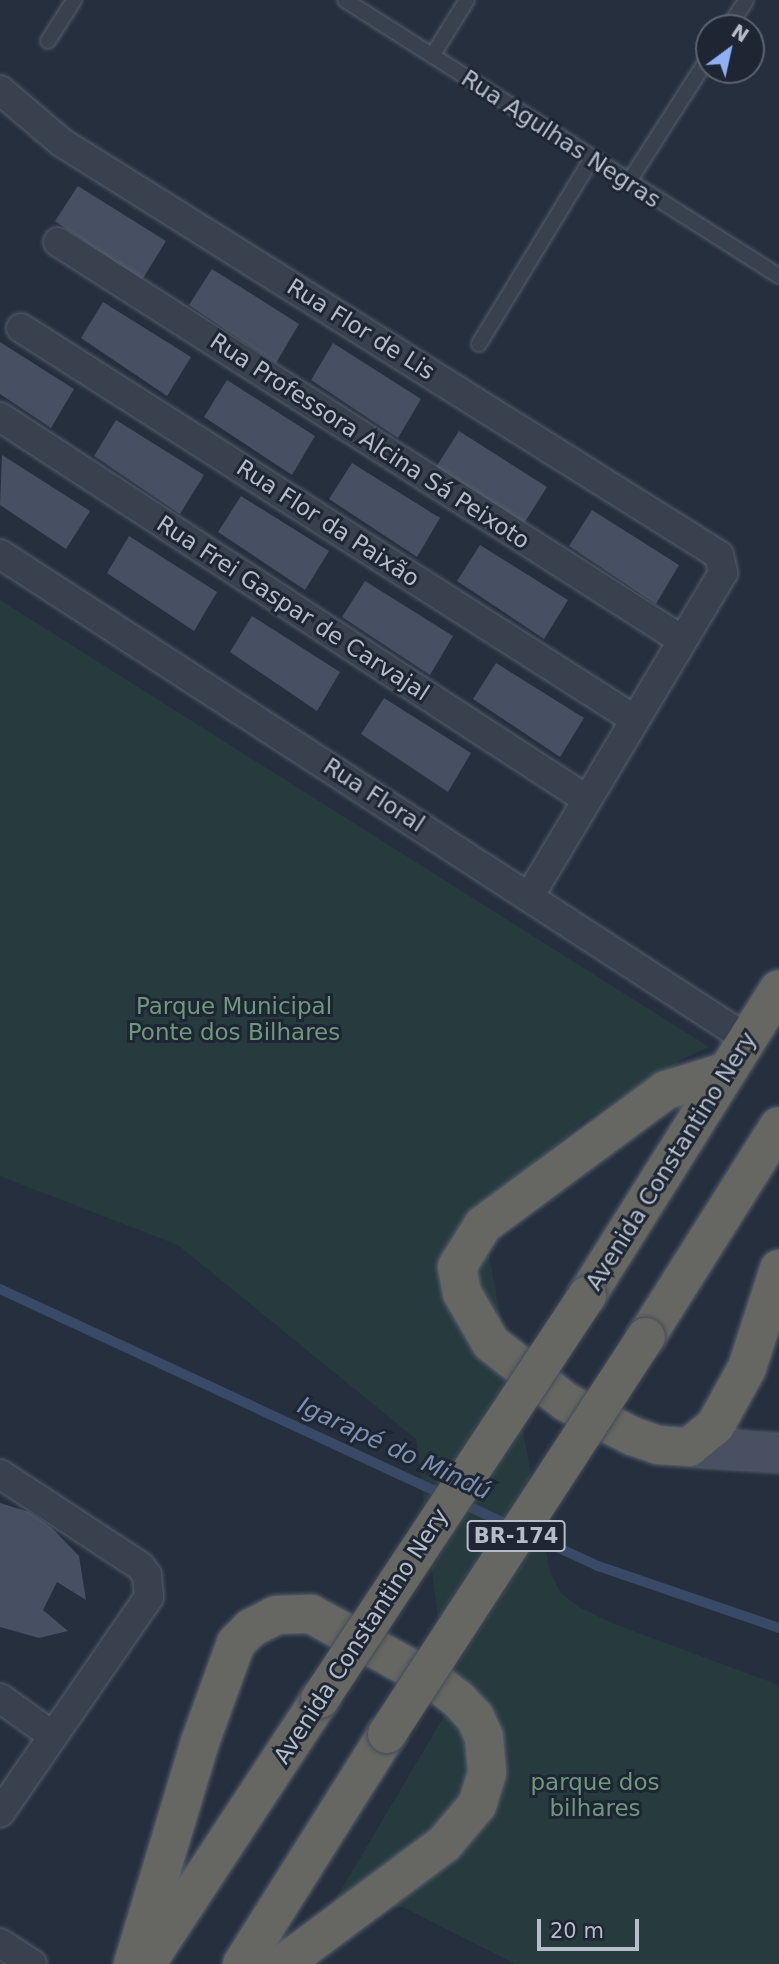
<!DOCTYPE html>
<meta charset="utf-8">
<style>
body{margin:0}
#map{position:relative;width:779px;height:1964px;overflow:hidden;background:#252f3e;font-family:"DejaVu Sans",sans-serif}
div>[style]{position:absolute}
.green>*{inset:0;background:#273b3f}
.stream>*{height:10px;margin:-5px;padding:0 5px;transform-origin:5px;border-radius:5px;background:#3a4965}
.building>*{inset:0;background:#475062}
.roads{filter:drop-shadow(0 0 2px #575f6c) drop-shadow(0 0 2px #575f6c)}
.service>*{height:14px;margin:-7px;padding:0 7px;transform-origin:7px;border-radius:7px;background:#39414e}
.minor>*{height:28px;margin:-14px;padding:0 14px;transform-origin:14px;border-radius:14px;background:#39414e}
.secondary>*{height:38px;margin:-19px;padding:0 19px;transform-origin:19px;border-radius:19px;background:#485061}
.trunk>*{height:38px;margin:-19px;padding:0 19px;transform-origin:19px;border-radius:19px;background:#666662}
.bridges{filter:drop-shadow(0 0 2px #444c59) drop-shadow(0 0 2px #444c59)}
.trunk-bridge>*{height:38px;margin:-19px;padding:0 19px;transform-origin:19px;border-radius:19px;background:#666662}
span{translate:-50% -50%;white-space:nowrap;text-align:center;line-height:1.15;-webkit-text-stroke:6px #1e2634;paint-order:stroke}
.shield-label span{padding:2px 5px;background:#1e2634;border:2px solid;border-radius:5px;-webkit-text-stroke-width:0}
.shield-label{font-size:21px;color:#b6bcc9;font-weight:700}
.street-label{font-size:23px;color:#b6bcc9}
.park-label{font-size:23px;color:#6e997a}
.water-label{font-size:24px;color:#7e90b0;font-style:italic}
.north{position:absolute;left:695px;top:14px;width:70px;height:70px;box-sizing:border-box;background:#1e2634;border:2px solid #5b6270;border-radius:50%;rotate:33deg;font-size:19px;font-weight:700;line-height:28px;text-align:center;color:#b6bcc9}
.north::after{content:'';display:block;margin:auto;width:24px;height:32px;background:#8fb0f5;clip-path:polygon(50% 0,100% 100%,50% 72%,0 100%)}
.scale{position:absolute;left:537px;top:1919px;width:102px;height:32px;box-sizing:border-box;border:4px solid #b6bcc9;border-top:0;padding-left:9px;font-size:21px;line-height:24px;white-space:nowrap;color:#b6bcc9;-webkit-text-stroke:5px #1e2634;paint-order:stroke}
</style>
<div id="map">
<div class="green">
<div style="clip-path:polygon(0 600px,709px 1047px,680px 1060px,671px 1070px,586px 1119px,532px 1166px,483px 1225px,550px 1572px,561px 1593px,579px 1607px,614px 1624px,779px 1685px,779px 1964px,515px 1964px,403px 1907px,331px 1907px,449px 1708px,416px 1439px,178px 1245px,0 1176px)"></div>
</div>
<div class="stream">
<div style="left:0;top:1289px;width:491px;rotate:24.9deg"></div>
<div style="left:459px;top:1502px;width:153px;rotate:24.7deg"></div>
<div style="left:598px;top:1566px;width:191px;rotate:18.9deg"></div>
</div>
<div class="building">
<div style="clip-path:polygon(78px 186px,166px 241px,142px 280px,55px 221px)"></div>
<div style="clip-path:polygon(212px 269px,299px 324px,276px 363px,189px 305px)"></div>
<div style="clip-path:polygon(103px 302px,191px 357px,167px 396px,81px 338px)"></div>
<div style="clip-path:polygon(0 342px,74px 389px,51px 428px,0 394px)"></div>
<div style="clip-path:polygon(333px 343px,421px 399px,398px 438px,311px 380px)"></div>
<div style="clip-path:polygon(227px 380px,315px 436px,292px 475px,204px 417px)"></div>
<div style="clip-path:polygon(116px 420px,204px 475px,180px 514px,94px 456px)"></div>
<div style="clip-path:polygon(459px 431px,547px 487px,523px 525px,436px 467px)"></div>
<div style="clip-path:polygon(2px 455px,90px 511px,66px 549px,0 505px)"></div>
<div style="clip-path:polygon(352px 463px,440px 518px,417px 557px,329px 499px)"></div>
<div style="clip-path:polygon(241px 496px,329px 551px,305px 590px,218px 532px)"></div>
<div style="clip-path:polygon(592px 510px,679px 565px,656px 604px,569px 546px)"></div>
<div style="clip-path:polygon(129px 536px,217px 592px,194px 631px,107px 573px)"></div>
<div style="clip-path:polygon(480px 545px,568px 600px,544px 639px,457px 581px)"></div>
<div style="clip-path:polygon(365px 581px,453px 636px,430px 675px,342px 617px)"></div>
<div style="clip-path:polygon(252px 616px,340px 672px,317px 711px,230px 652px)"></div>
<div style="clip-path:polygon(496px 663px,584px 718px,560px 757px,473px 699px)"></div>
<div style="clip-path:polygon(384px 698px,471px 753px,448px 792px,361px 734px)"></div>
<div style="clip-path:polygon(0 1503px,29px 1512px,51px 1527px,79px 1556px,86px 1600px,57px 1582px,43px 1610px,68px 1631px,39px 1638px,0 1627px)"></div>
</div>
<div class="roads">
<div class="service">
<div style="left:345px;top:0;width:514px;rotate:32.45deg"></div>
<div style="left:728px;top:28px;width:33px;rotate:-57deg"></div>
<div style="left:48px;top:41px;width:49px;rotate:-57.6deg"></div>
<div style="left:432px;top:56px;width:66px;rotate:-58deg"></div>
<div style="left:628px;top:183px;width:150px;rotate:-57.3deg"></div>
<div style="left:479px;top:344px;width:215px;rotate:-58.7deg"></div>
</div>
<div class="minor">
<div style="left:0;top:90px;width:80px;rotate:40.4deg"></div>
<div style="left:61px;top:142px;width:777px;rotate:32.11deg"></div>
<div style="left:719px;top:555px;width:18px;rotate:77deg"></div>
<div style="left:723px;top:573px;width:376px;rotate:120.9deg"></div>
<div style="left:58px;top:242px;width:740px;rotate:32.53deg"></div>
<div style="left:21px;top:328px;width:727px;rotate:32.53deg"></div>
<div style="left:0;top:417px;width:700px;rotate:33.1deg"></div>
<div style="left:0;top:554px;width:891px;rotate:32.99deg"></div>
<div style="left:0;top:1474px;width:168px;rotate:33.3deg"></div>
<div style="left:140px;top:1566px;width:11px;rotate:52deg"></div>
<div style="left:147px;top:1575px;width:22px;rotate:85deg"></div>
<div style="left:149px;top:1597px;width:262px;rotate:124.6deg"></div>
<div style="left:0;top:1698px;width:65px;rotate:35.6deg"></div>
<div style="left:0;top:1943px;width:38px;rotate:33deg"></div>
</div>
<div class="secondary">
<div style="left:689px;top:1447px;width:90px;rotate:3.8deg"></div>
</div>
<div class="trunk">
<div style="left:725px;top:1072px;width:62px;rotate:163deg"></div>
<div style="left:666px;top:1090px;width:227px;rotate:143.6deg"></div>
<div style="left:483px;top:1225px;width:49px;rotate:121.8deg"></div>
<div style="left:457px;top:1267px;width:26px;rotate:79deg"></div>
<div style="left:462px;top:1293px;width:58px;rotate:59.9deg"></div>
<div style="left:491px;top:1343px;width:95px;rotate:38.2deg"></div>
<div style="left:566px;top:1402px;width:74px;rotate:27.3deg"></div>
<div style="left:632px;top:1436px;width:28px;rotate:19deg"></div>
<div style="left:658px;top:1445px;width:31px;rotate:4deg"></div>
<div style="left:689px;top:1447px;width:33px;rotate:-39deg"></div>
<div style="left:715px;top:1426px;width:66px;rotate:-61.1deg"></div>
<div style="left:747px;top:1368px;width:104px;rotate:-72.1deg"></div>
<div style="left:587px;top:1295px;width:361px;rotate:-57.9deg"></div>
<div style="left:646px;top:1337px;width:249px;rotate:-57.8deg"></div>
<div style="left:133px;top:1964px;width:232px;rotate:-73.2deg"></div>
<div style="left:200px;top:1742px;width:105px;rotate:-70deg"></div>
<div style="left:236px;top:1643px;width:21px;rotate:-45deg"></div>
<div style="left:251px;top:1628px;width:28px;rotate:-27deg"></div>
<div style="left:276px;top:1615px;width:35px;rotate:-2deg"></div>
<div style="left:311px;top:1614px;width:140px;rotate:28.6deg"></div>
<div style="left:434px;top:1681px;width:30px;rotate:37deg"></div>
<div style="left:458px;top:1699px;width:25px;rotate:47deg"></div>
<div style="left:475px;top:1717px;width:22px;rotate:66deg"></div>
<div style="left:484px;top:1737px;width:36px;rotate:85deg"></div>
<div style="left:487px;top:1773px;width:34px;rotate:107deg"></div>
<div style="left:477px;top:1805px;width:51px;rotate:130.2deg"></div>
<div style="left:444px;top:1844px;width:201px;rotate:143.3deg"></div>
<div style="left:146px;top:1964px;width:317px;rotate:-56.7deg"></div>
<div style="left:242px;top:1964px;width:272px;rotate:-57.8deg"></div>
</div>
</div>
<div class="bridges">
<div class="trunk-bridge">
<div style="left:320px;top:1699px;width:484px;rotate:-56.5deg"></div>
<div style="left:387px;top:1734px;width:474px;rotate:-56.9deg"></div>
</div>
</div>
<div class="shield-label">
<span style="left:516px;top:1536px">BR-174</span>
</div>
<div class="street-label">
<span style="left:561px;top:139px;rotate:33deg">Rua Agulhas Negras</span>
<span style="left:361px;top:329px;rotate:32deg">Rua Flor de Lis</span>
<span style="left:370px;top:441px;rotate:33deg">Rua Professora Alcina Sá Peixoto</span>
<span style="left:328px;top:523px;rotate:33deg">Rua Flor da Paixão</span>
<span style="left:293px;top:608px;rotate:33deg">Rua Frei Gaspar de Carvajal</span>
<span style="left:374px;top:795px;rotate:33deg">Rua Floral</span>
<span style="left:671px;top:1161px;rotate:-58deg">Avenida Constantino Nery</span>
<span style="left:361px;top:1636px;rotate:-57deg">Avenida Constantino Nery</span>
</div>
<div class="park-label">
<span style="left:234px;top:1019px">Parque Municipal<br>Ponte dos Bilhares</span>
<span style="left:595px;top:1795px">parque dos<br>bilhares</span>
</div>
<div class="water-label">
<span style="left:394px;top:1449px;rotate:25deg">Igarapé do Mindú</span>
</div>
<div class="north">N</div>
<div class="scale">20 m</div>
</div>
